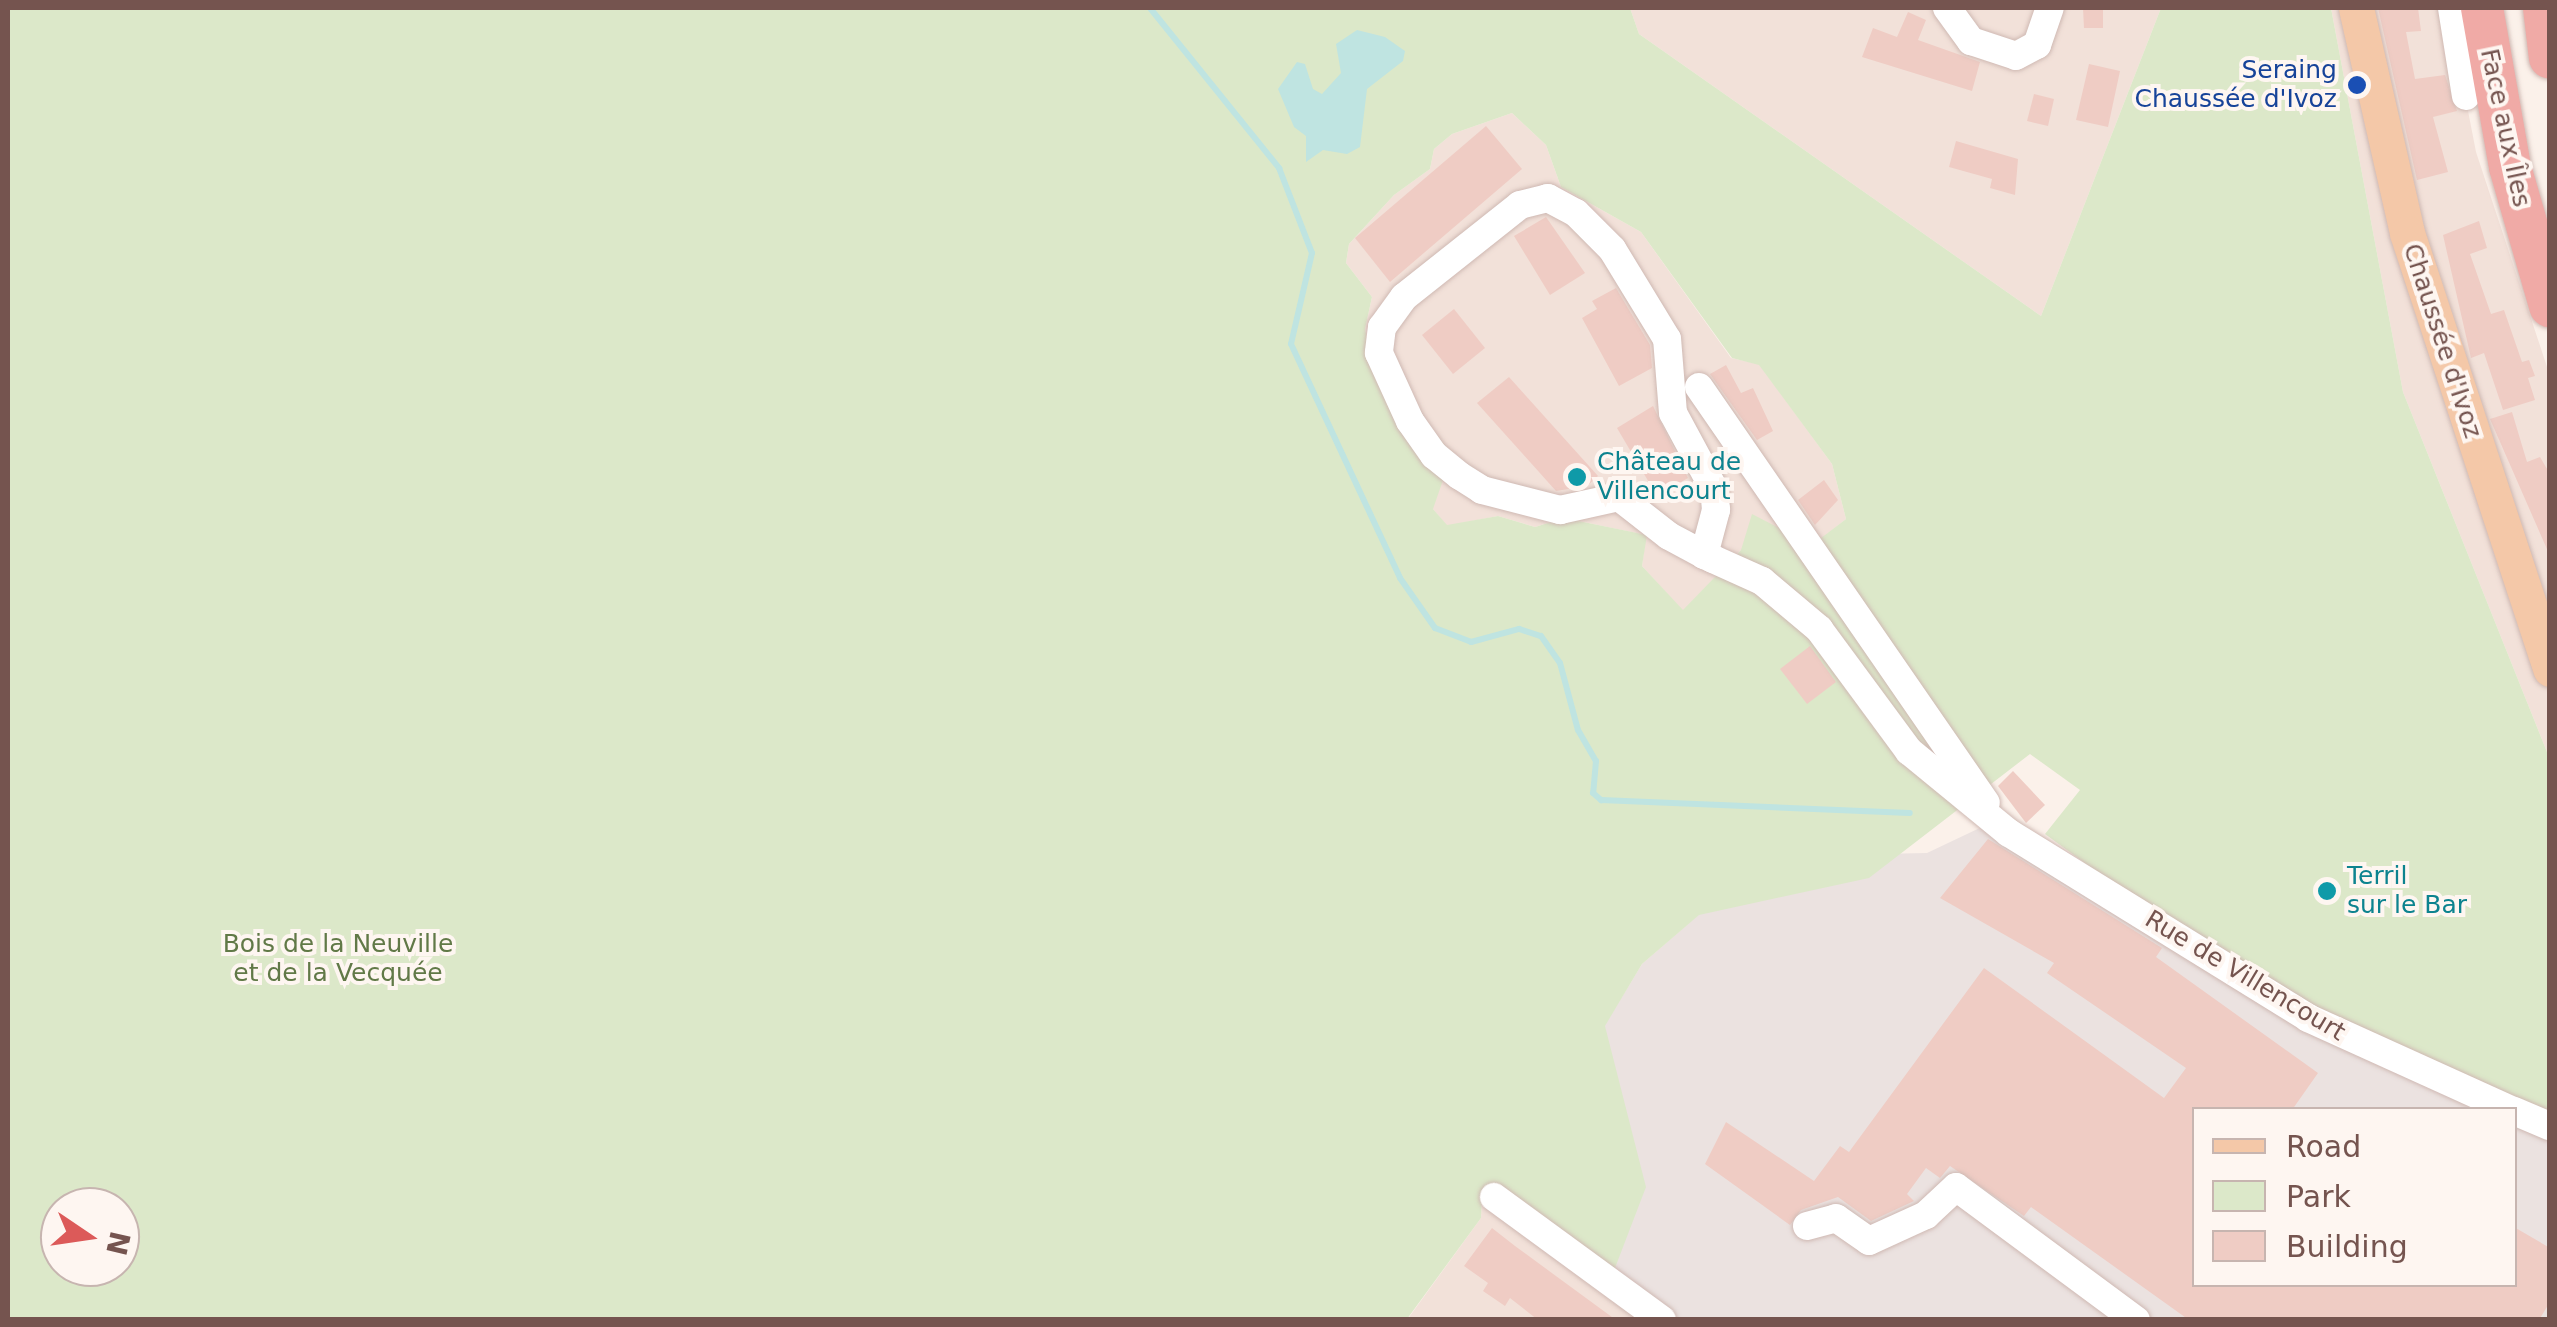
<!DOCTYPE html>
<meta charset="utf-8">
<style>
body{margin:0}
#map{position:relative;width:2557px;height:1327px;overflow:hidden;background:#fbf1ea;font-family:"DejaVu Sans",sans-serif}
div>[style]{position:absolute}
.residential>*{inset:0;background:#f2e1d9}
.industrial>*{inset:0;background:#ebe2e0}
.green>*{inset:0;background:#dce8c9}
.water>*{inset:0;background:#bfe4e1}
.stream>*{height:6px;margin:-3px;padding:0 3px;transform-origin:3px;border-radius:3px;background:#bfe4e1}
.building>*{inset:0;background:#efccc4}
.roads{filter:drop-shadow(0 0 2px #cfb9b3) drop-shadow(0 0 2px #cfb9b3)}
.minor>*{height:28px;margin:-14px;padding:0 14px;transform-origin:14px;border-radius:14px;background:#fff}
.major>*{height:35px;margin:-17.5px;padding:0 17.5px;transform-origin:17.5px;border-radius:17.5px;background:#f4c8a8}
.highway>*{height:42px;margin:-21px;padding:0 21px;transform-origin:21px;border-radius:21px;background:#f0aaa6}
.dots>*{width:28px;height:28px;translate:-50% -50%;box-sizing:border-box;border:5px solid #fef6f1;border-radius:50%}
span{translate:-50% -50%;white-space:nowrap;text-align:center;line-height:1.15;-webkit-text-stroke:8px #fef6f1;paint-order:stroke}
.transit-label{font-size:25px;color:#164399}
.right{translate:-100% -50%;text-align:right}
.street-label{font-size:25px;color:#75544f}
.culture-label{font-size:25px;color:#0d838f}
.left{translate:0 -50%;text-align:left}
.park-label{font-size:25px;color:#617947}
.frame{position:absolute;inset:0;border:10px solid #75544f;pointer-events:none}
.legend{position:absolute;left:2192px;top:1107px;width:325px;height:180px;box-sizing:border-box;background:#fef6f1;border:2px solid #c7b5b0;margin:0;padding:12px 18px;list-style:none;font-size:30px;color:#75544f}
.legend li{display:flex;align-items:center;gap:20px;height:50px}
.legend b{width:50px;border:2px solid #c7b5b0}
.north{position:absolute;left:40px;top:1187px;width:100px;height:100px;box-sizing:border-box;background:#fef6f1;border:2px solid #c7b5b0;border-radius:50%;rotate:103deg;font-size:28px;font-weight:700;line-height:40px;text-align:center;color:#75544f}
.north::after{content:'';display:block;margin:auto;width:35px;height:45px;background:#dc5a59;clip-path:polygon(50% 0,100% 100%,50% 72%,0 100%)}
</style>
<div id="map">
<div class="residential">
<div style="clip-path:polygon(1630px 8px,2161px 8px,2041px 316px,1639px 34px)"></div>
<div style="clip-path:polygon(2331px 8px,2448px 8px,2476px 152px,2549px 373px,2549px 757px,2403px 392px)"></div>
<div style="clip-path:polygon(1512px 113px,1546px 145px,1561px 187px,1641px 232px,1731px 358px,1759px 364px,1832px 464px,1846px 519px,1812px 546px,1741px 550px,1683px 611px,1642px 566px,1646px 535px,1564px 518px,1535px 527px,1498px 516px,1447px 526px,1433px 509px,1402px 393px,1370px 351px,1365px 329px,1372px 297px,1346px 263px,1349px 244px,1394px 195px,1430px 169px,1434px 149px,1452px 134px)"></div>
<div style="clip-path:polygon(1482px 1198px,1674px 1320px,1407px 1320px,1481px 1218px)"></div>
</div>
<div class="industrial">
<div style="clip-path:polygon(1986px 825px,2494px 1109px,2194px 1110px,2194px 1284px,2514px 1284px,2515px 1118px,2549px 1133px,2549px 1319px,1675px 1319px,1608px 1273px,1605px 1025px,1642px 964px,1719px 897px,1735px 857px,1927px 853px)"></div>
</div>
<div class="green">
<div style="clip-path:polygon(evenodd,8px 8px,1630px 8px,1639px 34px,2041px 316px,2161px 8px,2331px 8px,2403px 392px,2549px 757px,2549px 1133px,2331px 1042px,2045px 834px,2080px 790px,2030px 754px,1869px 878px,1699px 915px,1642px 964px,1605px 1026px,1646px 1187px,1615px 1268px,1482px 1198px,1481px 1218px,1407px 1319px,8px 1320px,8px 8px,1512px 113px,1546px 145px,1561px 187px,1641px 232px,1732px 358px,1759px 365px,1832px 464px,1846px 519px,1812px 545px,1752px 514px,1741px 550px,1683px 610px,1642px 566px,1647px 535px,1564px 518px,1535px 527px,1498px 516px,1447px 525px,1433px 509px,1452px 454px,1370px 351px,1365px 329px,1372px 297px,1346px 263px,1349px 244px,1394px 195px,1430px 169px,1434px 149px,1452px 134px,1512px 113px,8px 8px,60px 1207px,120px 1207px,120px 1267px,60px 1267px,60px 1207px)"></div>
</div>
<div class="water">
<div style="clip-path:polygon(1357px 30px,1385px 37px,1405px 51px,1403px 61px,1367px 89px,1360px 147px,1347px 154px,1323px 150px,1306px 162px,1306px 136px,1294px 127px,1278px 89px,1297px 62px,1305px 64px,1313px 89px,1322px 94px,1341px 73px,1336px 44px)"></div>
</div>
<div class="stream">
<div style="left:1150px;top:8px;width:206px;rotate:51.1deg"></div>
<div style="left:1279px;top:168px;width:91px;rotate:68.8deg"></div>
<div style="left:1312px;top:253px;width:93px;rotate:103deg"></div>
<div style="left:1291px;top:344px;width:258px;rotate:65deg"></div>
<div style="left:1400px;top:578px;width:61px;rotate:55deg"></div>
<div style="left:1435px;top:628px;width:39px;rotate:21deg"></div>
<div style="left:1471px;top:642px;width:50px;rotate:-15.2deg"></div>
<div style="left:1519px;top:629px;width:23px;rotate:18deg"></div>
<div style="left:1541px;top:636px;width:33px;rotate:55deg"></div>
<div style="left:1560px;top:663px;width:69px;rotate:75deg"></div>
<div style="left:1578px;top:730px;width:36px;rotate:60deg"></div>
<div style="left:1596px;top:761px;width:32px;rotate:95deg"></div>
<div style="left:1593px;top:793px;width:11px;rotate:41deg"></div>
<div style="left:1601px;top:800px;width:309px;rotate:2.4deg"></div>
</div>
<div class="building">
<div style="clip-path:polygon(2083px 8px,2103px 8px,2103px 28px,2084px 28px)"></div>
<div style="clip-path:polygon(2378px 8px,2418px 8px,2421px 31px,2406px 32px,2415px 79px,2445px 75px,2457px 111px,2433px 117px,2448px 172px,2417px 180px)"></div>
<div style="clip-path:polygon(1908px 12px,1926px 20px,1918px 40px,1980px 62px,1972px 91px,1862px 57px,1873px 28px,1897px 37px)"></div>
<div style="clip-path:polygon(2089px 64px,2120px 71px,2108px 127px,2076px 120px)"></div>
<div style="clip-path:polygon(2034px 94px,2054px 99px,2048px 126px,2027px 121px)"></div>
<div style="clip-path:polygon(1486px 126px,1522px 169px,1390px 282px,1355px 238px)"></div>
<div style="clip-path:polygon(1956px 141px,2018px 159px,2015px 195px,1990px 188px,1992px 179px,1949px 167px)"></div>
<div style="clip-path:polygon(1546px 217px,1585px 273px,1550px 295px,1514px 236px)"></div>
<div style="clip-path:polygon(2479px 221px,2487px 248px,2470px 254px,2491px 314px,2504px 310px,2522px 362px,2529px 360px,2535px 376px,2528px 378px,2535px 400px,2503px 410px,2484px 353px,2471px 358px,2443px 235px)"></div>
<div style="clip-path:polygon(1616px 288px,1650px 345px,1652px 368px,1619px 386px,1582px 318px,1597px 309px,1592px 301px)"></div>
<div style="clip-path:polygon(1454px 309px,1485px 348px,1453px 374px,1422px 335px)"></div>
<div style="clip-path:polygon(1726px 365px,1741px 393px,1753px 388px,1773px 431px,1757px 440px,1710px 374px)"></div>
<div style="clip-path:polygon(1509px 377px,1598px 476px,1587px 486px,1556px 491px,1477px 403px)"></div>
<div style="clip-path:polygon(1653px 406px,1688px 478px,1657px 496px,1617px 428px)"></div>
<div style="clip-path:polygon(2512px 412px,2527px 462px,2540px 457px,2550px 474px,2550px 556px,2490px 419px)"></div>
<div style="clip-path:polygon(1824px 480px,1838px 500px,1815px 525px,1798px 500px)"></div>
<div style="clip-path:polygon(1810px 646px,1836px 682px,1807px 704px,1780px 669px)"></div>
<div style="clip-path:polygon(2013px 771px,2045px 805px,2026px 823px,1998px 786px)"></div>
<div style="clip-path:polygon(1988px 839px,2162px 948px,2156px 957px,2318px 1073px,2292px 1110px,2194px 1110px,2194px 1284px,2514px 1284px,2514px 1227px,2550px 1248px,2550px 1302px,2539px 1320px,2189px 1320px,2031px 1207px,2024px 1216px,1950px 1166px,1940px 1178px,1926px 1168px,1907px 1194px,1914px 1201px,1871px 1221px,1838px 1197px,1801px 1210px,1790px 1225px,1705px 1164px,1726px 1122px,1814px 1181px,1840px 1146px,1849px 1152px,1984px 968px,2164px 1098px,2186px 1068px,2047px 973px,2054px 963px,1940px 898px)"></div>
<div style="clip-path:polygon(1492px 1228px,1515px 1246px,1616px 1320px,1538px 1320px,1510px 1298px,1505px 1306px,1483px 1291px,1488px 1283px,1464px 1266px)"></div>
</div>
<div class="roads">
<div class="minor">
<div style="left:1947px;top:8px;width:41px;rotate:54deg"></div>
<div style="left:1971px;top:41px;width:47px;rotate:18.4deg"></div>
<div style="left:2016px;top:56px;width:24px;rotate:-28deg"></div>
<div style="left:2037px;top:45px;width:39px;rotate:-71deg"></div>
<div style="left:2452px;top:8px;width:89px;rotate:81deg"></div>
<div style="left:1699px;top:387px;width:505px;rotate:55.4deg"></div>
<div style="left:1704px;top:555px;width:47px;rotate:-75.1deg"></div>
<div style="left:1716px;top:510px;width:21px;rotate:-95deg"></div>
<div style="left:1714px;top:489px;width:86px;rotate:-118.3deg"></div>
<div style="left:1673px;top:413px;width:74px;rotate:-94.6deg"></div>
<div style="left:1667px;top:339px;width:105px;rotate:-121.4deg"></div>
<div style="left:1612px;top:249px;width:51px;rotate:-135deg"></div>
<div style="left:1576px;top:213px;width:32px;rotate:-152deg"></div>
<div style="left:1548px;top:198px;width:29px;rotate:166deg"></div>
<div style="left:1520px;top:205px;width:148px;rotate:141.6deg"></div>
<div style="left:1404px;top:297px;width:37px;rotate:126deg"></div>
<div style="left:1382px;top:327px;width:26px;rotate:97deg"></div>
<div style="left:1379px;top:353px;width:75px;rotate:65.5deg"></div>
<div style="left:1410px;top:421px;width:42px;rotate:54.8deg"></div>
<div style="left:1434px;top:455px;width:33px;rotate:39deg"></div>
<div style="left:1460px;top:476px;width:26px;rotate:32deg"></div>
<div style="left:1482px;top:490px;width:81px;rotate:14.4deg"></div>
<div style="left:1560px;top:510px;width:60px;rotate:-12.4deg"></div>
<div style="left:1619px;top:497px;width:63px;rotate:38deg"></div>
<div style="left:1669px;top:536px;width:40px;rotate:28deg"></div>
<div style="left:1704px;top:555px;width:10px;rotate:24deg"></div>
<div style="left:1713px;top:559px;width:54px;rotate:24.2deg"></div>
<div style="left:1762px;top:581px;width:75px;rotate:40.1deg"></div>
<div style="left:1819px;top:629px;width:152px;rotate:53.6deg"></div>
<div style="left:1909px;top:751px;width:129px;rotate:39.4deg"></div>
<div style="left:2009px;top:833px;width:352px;rotate:31.7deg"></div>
<div style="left:2308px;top:1018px;width:223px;rotate:24.4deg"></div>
<div style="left:2514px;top:1111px;width:39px;rotate:23deg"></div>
<div style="left:1494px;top:1197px;width:208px;rotate:36.2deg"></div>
<div style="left:1807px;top:1226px;width:30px;rotate:-15deg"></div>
<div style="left:1836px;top:1218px;width:40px;rotate:34.9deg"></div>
<div style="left:1869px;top:1241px;width:63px;rotate:-24.5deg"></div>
<div style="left:1926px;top:1215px;width:41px;rotate:-43deg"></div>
<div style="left:1956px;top:1187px;width:224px;rotate:36.5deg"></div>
</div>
<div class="major">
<div style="left:2356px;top:8px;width:231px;rotate:77.2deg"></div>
<div style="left:2407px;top:233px;width:459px;rotate:71.8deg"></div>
</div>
<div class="highway">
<div style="left:2482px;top:8px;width:161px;rotate:80deg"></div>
<div style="left:2510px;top:167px;width:145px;rotate:73.9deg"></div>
<div style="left:2544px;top:8px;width:50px;rotate:83.2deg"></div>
</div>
</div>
<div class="dots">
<div style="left:2357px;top:85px;background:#1a4fb4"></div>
<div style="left:1577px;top:477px;background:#0f9aa8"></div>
<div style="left:2327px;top:891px;background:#0f9aa8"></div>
</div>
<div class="transit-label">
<span class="right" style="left:2337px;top:85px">Seraing<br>Chaussée d'Ivoz</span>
</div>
<div class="street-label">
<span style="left:2505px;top:128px;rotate:78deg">Face aux Îles</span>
<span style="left:2442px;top:341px;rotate:72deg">Chaussée d'Ivoz</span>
<span style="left:2245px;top:976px;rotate:31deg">Rue de Villencourt</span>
</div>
<div class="culture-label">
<span class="left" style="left:1597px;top:477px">Château de<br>Villencourt</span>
<span class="left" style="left:2347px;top:891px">Terril<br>sur le Bar</span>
</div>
<div class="park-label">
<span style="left:338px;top:959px">Bois de la Neuville<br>et de la Vecquée</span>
</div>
<div class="frame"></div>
<ul class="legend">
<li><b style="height:12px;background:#f4c8a8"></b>Road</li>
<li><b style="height:28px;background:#dce8c9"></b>Park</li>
<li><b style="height:28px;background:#efccc4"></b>Building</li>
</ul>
<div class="north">N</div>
</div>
